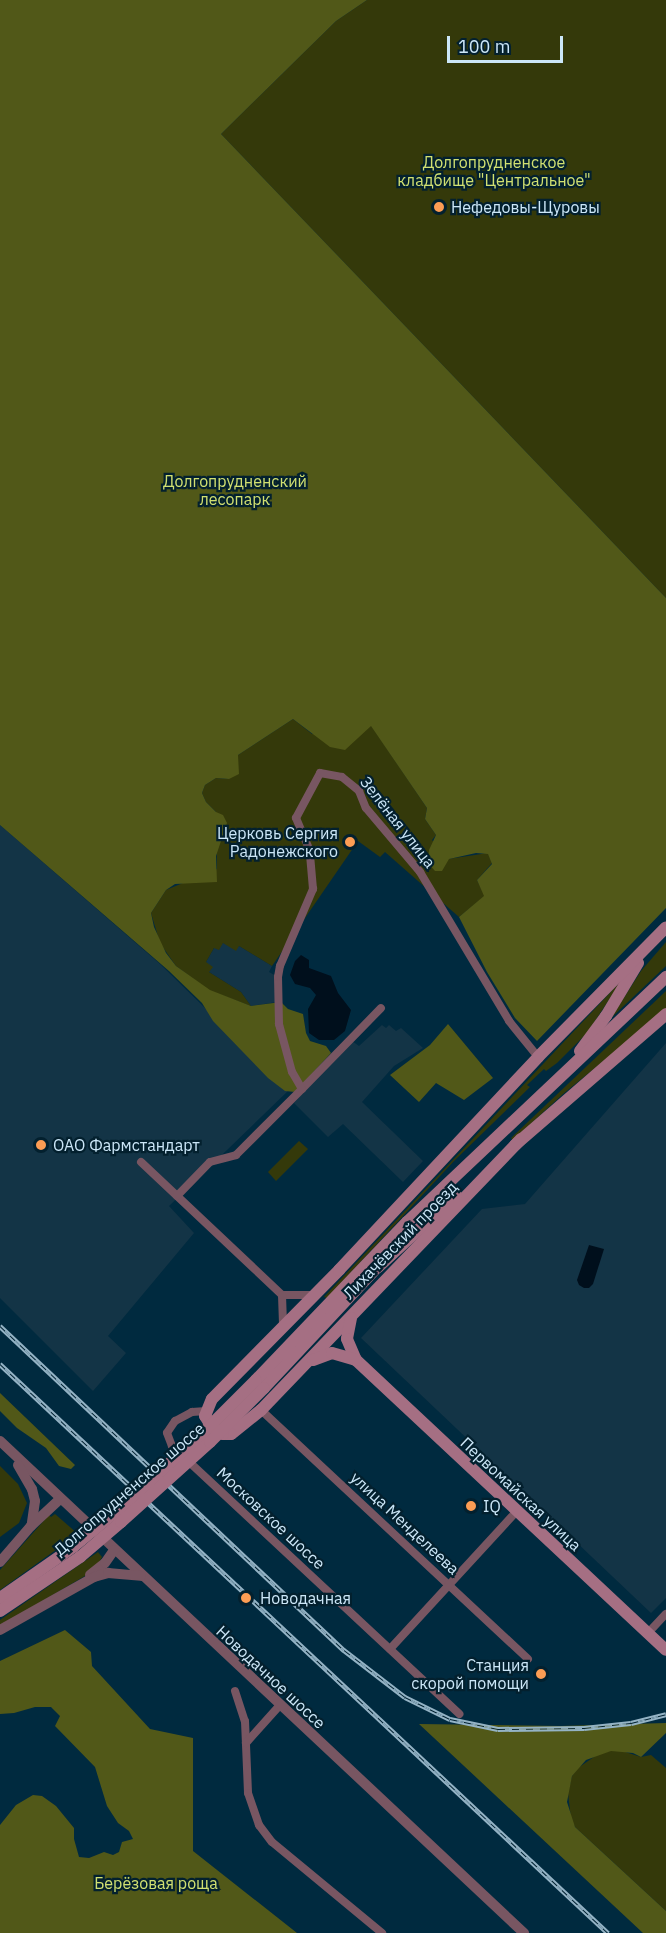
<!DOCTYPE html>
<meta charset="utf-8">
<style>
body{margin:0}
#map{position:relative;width:666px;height:1933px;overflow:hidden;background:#002a3f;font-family:"IBM Plex Sans",sans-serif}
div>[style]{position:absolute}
.built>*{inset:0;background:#133446}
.green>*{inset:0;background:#34390a}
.forest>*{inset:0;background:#515818}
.water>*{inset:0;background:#000f1c}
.minor>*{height:8px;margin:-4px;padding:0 4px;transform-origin:4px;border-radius:4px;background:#785662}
.tertiary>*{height:10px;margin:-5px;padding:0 5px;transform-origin:5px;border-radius:5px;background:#785662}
.secondary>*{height:12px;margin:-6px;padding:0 6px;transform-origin:6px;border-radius:6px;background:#a56f83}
.rail>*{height:4.5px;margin-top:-2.25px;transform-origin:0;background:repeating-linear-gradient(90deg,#03202e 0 7px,#94b3c5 0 14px);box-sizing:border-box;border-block:2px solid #94b3c5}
.secondary-bridge>*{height:12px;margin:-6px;padding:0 6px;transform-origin:6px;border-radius:6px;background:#a56f83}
.dots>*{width:16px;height:16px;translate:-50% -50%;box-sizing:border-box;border:3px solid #03202e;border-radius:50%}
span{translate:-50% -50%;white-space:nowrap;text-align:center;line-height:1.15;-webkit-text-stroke:4.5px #03202e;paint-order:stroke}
.park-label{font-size:16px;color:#d1e071}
.poi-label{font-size:16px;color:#cce7f8}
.left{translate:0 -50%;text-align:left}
.right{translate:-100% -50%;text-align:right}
.street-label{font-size:16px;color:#cce7f8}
.scale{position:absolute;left:447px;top:36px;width:116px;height:27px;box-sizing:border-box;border:3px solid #cce7f8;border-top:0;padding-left:8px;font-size:18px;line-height:21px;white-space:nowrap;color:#cce7f8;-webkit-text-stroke:4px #03202e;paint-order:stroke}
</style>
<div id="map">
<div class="built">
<div style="clip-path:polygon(0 825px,160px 964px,289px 1090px,169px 1206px,194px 1233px,108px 1336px,126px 1353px,93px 1391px,0 1298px)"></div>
<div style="clip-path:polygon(223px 943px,239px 946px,272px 966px,269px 972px,278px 977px,277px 1002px,251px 1006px,241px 992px,209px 972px,206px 962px,214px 948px)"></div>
<div style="clip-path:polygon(382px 1025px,386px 1028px,389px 1025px,396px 1031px,401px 1028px,423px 1048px,394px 1066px,362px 1102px,423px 1161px,403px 1182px,343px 1124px,328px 1137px,294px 1103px,352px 1041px,359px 1046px)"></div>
<div style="clip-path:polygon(666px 1043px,666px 1598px,651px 1613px,361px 1338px,482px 1209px,525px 1204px)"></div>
</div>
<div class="green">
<div style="clip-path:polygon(367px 0,666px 0,666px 598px,221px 134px,336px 21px)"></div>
<div style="clip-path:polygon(293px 719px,312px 734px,371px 725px,427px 808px,425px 819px,436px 835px,432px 840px,448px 859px,488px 853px,492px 863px,477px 880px,485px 896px,459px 917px,385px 852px,380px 857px,358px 841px,272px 966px,239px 946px,236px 951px,223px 943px,219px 950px,214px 948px,206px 962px,213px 967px,209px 972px,241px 992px,251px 1006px,210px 991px,176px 966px,160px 943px,151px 913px,166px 890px,217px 869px,216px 812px,206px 802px,202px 793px,205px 785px,216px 778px,229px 779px,238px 755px)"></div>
<div style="clip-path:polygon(666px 942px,666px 966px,611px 1018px,641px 971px)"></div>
<div style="clip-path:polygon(622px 980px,587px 1033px,557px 1063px,546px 1071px,544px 1069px,527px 1085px,530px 1087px,454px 1161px,327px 1298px,324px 1297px)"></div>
<div style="clip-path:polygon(666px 991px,666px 1010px,563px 1094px,513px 1140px,511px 1138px)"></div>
<div style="clip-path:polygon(299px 1141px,308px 1149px,276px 1181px,268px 1172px)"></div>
<div style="clip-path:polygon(0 1466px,18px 1484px,27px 1503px,19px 1523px,0 1537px)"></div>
<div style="clip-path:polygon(55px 1514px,78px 1534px,0 1590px,0 1570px,49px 1515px,51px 1517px)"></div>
<div style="clip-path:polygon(98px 1552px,102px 1557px,95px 1570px,0 1626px,0 1620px)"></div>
<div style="clip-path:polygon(619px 1750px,641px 1757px,651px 1755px,666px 1768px,666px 1911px,575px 1827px,571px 1819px,568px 1793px,572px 1776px,578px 1768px,601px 1752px)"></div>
</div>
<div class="forest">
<div style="clip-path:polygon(0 0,367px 0,336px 21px,221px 134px,666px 598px,666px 908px,537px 1041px,515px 1018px,487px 972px,459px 917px,484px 896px,477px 880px,492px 864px,488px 854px,476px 853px,449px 859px,442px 871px,435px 871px,428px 863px,429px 850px,436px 835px,425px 819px,427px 808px,371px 726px,345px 750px,330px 747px,293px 719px,238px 755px,239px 774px,229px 779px,216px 778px,205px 785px,202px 793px,206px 802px,216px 812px,223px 815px,227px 823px,216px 856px,217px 882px,175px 884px,166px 890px,151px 913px,154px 927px,166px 953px,176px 966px,210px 990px,251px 1006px,281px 1002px,288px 1009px,303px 1014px,306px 1033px,310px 1041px,326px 1046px,331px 1053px,295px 1092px,285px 1091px,268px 1078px,213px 1021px,202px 1003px,169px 971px,0 825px)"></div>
<div style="clip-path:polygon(448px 1024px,493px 1078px,464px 1100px,436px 1083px,419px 1102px,390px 1075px,430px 1045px)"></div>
<div style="clip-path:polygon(0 1393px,75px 1465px,71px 1469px,59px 1466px,46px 1448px,17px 1428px,0 1411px)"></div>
<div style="clip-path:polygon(65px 1630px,91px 1652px,92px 1666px,150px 1729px,193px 1738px,193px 1851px,297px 1933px,0 1933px,0 1825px,16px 1805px,33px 1795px,42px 1796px,56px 1806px,74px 1828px,74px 1839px,79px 1857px,89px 1858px,104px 1852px,113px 1855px,119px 1852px,122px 1842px,133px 1839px,129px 1831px,118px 1823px,107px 1806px,95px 1767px,55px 1726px,60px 1716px,51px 1707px,35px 1707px,14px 1713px,0 1714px,0 1661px)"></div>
<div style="clip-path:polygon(666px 1723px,666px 1733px,641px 1757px,633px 1753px,611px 1751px,586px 1760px,572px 1776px,567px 1802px,575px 1827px,666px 1911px,666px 1933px,643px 1933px,419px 1724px,561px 1726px)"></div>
</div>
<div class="water">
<div style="clip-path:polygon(301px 955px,309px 960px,309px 968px,331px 976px,338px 993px,351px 1010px,345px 1031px,334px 1040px,319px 1040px,309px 1033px,308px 1009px,316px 995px,310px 988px,295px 984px,290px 975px,295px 961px)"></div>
<div style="clip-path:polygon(589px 1245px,604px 1249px,593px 1284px,589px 1288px,584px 1288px,579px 1285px,577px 1280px)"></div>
</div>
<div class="minor">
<div style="left:302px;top:1089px;width:113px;rotate:-45.7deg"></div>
<div style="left:141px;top:1162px;width:194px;rotate:43.3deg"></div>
<div style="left:282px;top:1295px;width:31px"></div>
<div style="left:177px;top:1196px;width:47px;rotate:-45.9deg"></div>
<div style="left:210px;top:1162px;width:27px;rotate:-15deg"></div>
<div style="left:236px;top:1155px;width:93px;rotate:-45deg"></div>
<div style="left:302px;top:1089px;width:20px;rotate:-120deg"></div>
<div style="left:292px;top:1072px;width:50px;rotate:-105.2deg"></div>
<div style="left:279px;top:1024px;width:47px;rotate:-91.2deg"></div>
<div style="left:278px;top:977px;width:11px;rotate:-80deg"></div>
<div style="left:280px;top:966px;width:84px;rotate:-66.8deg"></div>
<div style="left:313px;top:889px;width:38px;rotate:-95deg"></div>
<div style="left:310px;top:851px;width:36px;rotate:-113deg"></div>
<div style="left:296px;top:818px;width:51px;rotate:-61.9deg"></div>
<div style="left:320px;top:773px;width:22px;rotate:10deg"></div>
<div style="left:342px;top:777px;width:22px;rotate:39deg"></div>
<div style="left:359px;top:791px;width:18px;rotate:68deg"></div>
<div style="left:366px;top:808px;width:84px;rotate:49.8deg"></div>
<div style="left:420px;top:872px;width:174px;rotate:59.1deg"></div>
<div style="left:509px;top:1021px;width:46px;rotate:51.1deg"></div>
<div style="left:282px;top:1295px;width:32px;rotate:88deg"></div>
<div style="left:261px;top:1410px;width:365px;rotate:43deg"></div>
<div style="left:206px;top:1411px;width:14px;rotate:176deg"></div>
<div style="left:192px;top:1412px;width:19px;rotate:152deg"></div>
<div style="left:175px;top:1421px;width:14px;rotate:124deg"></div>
<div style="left:167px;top:1433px;width:14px;rotate:69deg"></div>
<div style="left:172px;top:1446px;width:393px;rotate:43deg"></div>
<div style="left:648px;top:1633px;width:26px;rotate:-47deg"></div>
<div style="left:390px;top:1649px;width:186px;rotate:-47.4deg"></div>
<div style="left:235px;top:1691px;width:32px;rotate:72deg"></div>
<div style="left:245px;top:1721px;width:72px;rotate:87.6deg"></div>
<div style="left:248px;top:1793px;width:34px;rotate:71deg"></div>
<div style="left:259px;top:1825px;width:21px;rotate:53deg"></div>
<div style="left:272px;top:1842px;width:143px;rotate:39.6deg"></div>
<div style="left:246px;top:1743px;width:51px;rotate:-48.2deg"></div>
</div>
<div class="tertiary">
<div style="left:0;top:1441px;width:719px;rotate:43.2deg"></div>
<div style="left:18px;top:1465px;width:28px;rotate:60deg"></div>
<div style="left:32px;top:1489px;width:12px;rotate:76deg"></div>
<div style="left:35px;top:1501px;width:22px;rotate:98deg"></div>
<div style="left:0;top:1562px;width:48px;rotate:-49.3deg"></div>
<div style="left:31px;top:1526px;width:40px;rotate:-43deg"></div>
<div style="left:90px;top:1575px;width:19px;rotate:-39deg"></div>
<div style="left:105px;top:1563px;width:16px;rotate:-55deg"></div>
<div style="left:0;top:1630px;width:108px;rotate:-29.4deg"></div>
<div style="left:94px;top:1577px;width:15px;rotate:-16deg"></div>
<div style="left:108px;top:1573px;width:33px;rotate:5deg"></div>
</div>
<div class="secondary">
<div style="left:580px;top:1051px;width:44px;rotate:-53.4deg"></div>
<div style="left:606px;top:1016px;width:62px;rotate:-58.9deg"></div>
<div style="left:521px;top:1139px;width:376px;rotate:133.8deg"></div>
<div style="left:261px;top:1410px;width:38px;rotate:141deg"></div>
<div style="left:231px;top:1434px;width:8px;rotate:180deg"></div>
<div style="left:223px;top:1434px;width:13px;rotate:-148deg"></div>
<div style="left:212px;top:1427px;width:13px;rotate:-122deg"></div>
<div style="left:205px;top:1416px;width:18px;rotate:-68deg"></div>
<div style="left:212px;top:1399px;width:181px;rotate:-45.4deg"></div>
<div style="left:339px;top:1270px;width:291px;rotate:-46.9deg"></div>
<div style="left:538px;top:1057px;width:182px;rotate:-45.4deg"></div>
<div style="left:515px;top:1145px;width:200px;rotate:-40.9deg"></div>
<div style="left:378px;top:1267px;width:106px;rotate:-42.7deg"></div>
<div style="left:351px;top:1318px;width:21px;rotate:101deg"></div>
<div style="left:347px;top:1339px;width:23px;rotate:67deg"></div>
<div style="left:356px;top:1360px;width:424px;rotate:43.1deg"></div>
<div style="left:313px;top:1360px;width:20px;rotate:-20deg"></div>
<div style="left:332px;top:1353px;width:25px;rotate:16deg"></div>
<div style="left:256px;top:1380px;width:219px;rotate:-46.3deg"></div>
<div style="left:407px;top:1222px;width:357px;rotate:-43.4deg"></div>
<div style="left:264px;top:1388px;width:173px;rotate:-46.9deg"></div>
</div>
<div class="rail">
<div style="left:0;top:1326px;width:473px;rotate:43.3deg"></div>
<div style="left:344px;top:1650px;width:77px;rotate:37.6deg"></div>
<div style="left:405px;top:1697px;width:50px;rotate:26.1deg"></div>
<div style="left:450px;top:1719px;width:49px;rotate:11.8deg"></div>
<div style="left:498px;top:1729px;width:86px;rotate:-0.7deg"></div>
<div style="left:584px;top:1728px;width:47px;rotate:-6.1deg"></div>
<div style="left:631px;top:1723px;width:36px;rotate:-14deg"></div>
<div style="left:0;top:1364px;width:833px;rotate:43.1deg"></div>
</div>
<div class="secondary-bridge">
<div style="left:0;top:1598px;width:89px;rotate:-34.9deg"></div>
<div style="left:73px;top:1547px;width:53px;rotate:-39.7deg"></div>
<div style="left:114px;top:1513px;width:118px;rotate:-41.9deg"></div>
<div style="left:202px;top:1434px;width:76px;rotate:-45deg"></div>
<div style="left:0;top:1611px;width:97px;rotate:-34deg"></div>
<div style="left:80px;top:1557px;width:54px;rotate:-40.5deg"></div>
<div style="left:121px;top:1522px;width:120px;rotate:-42deg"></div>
<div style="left:210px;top:1442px;width:76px;rotate:-45deg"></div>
</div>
<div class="dots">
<div style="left:439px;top:207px;background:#fd9d54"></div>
<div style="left:350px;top:842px;background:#fd9d54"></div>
<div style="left:41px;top:1145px;background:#fd9d54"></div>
<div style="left:471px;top:1506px;background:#fd9d54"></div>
<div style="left:246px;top:1598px;background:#fd9d54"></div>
<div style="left:541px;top:1674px;background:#fd9d54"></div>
</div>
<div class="park-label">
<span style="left:494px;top:171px">Долгопрудненское<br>кладбище "Центральное"</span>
<span style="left:235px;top:490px">Долгопрудненский<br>лесопарк</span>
<span style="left:156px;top:1883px">Берёзовая роща</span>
</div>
<div class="poi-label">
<span class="left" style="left:451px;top:207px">Нефедовы-Щуровы</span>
<span class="right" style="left:338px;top:842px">Церковь Сергия<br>Радонежского</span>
<span class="left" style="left:53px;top:1145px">ОАО Фармстандарт</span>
<span class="left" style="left:483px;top:1506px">IQ</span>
<span class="left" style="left:260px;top:1598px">Новодачная</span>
<span class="right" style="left:529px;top:1674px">Станция<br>скорой помощи</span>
</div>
<div class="street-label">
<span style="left:398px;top:822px;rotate:52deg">Зелёная улица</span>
<span style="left:400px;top:1240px;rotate:-46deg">Лихачёвский проезд</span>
<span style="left:129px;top:1489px;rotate:-41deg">Долгопрудненское шоссе</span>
<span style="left:521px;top:1494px;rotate:43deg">Первомайская улица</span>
<span style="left:271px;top:1518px;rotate:43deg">Московское шоссе</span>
<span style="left:405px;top:1523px;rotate:43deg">улица Менделеева</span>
<span style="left:271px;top:1677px;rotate:43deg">Новодачное шоссе</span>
</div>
<div class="scale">100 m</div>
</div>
